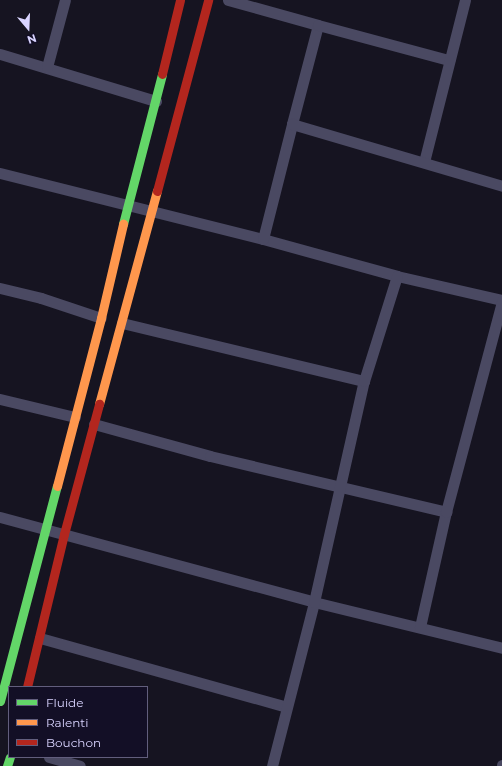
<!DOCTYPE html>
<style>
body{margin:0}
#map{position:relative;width:502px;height:766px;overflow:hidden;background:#161421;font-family:Montserrat,sans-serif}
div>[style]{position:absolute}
.street>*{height:11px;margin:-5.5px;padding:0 5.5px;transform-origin:5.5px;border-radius:5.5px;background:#4a4962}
.fast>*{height:9px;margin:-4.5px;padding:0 4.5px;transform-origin:4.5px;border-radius:4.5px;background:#63d668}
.slow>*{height:9px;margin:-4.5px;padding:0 4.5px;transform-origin:4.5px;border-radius:4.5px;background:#ff974d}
.jam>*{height:9px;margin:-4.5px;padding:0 4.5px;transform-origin:4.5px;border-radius:4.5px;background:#b3261e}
span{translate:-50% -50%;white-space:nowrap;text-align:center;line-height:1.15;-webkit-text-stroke:4px #130f26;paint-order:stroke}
.legend{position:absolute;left:8px;top:686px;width:140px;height:72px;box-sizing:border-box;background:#130f26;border:1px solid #625e7d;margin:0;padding:5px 7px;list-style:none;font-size:12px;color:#d9d4ff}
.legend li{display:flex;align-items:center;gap:8px;height:20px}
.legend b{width:20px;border:1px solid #625e7d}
.north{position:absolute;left:8px;top:8px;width:40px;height:40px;-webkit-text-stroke:3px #130f26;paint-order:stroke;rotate:161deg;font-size:11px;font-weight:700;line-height:16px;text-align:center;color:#d9d4ff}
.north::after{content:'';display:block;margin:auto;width:14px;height:18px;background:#d9d4ff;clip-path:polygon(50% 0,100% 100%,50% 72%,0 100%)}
</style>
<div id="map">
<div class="street">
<div style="left:228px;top:0;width:93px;rotate:15.5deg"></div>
<div style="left:0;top:54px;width:163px;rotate:16.8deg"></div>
<div style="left:47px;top:67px;width:69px;rotate:-75deg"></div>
<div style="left:292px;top:124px;width:102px;rotate:-75.3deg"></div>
<div style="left:318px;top:25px;width:136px;rotate:15deg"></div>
<div style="left:424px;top:162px;width:167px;rotate:-75.8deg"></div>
<div style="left:0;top:173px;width:271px;rotate:14.1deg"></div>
<div style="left:263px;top:239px;width:139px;rotate:15.4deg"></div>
<div style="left:397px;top:276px;width:108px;rotate:12.9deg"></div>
<div style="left:263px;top:239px;width:119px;rotate:-75.8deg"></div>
<div style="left:292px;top:124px;width:219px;rotate:16.4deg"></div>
<div style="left:0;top:288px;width:42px;rotate:13.7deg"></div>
<div style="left:41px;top:298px;width:63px;rotate:18.4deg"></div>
<div style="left:122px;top:323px;width:249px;rotate:13.5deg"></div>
<div style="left:0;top:399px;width:77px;rotate:13.5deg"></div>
<div style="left:94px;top:424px;width:120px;rotate:15.4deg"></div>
<div style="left:210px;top:456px;width:243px;rotate:13.3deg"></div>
<div style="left:0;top:517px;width:325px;rotate:15.1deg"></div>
<div style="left:314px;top:602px;width:194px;rotate:13.7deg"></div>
<div style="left:420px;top:627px;width:118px;rotate:-77.3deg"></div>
<div style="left:446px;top:512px;width:218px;rotate:-75.1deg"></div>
<div style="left:40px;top:638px;width:256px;rotate:15.6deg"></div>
<div style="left:49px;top:757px;width:32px;rotate:16deg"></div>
<div style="left:272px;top:766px;width:169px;rotate:-75.6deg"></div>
<div style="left:314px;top:602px;width:227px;rotate:-77.3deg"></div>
<div style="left:364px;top:381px;width:110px;rotate:-72.6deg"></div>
<div style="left:502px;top:766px;width:1px;rotate:-90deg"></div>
</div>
<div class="fast">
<div style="left:123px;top:224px;width:155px;rotate:-75.4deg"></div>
<div style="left:0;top:701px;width:222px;rotate:-75.2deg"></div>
<div style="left:7px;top:766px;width:9px;rotate:-72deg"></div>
</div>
<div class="slow">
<div style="left:99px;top:404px;width:221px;rotate:-74.8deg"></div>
<div style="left:57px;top:486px;width:174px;rotate:-75.3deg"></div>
<div style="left:101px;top:318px;width:97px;rotate:-76.8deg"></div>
</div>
<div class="jam">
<div style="left:162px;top:74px;width:76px;rotate:-76.3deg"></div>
<div style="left:157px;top:191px;width:198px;rotate:-75deg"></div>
<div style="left:27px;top:687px;width:157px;rotate:-76.4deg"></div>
<div style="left:64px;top:534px;width:135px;rotate:-74.9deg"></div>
</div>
<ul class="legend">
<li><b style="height:5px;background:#63d668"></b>Fluide</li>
<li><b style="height:5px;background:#ff974d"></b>Ralenti</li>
<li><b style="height:5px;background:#b3261e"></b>Bouchon</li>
</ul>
<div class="north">N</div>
</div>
